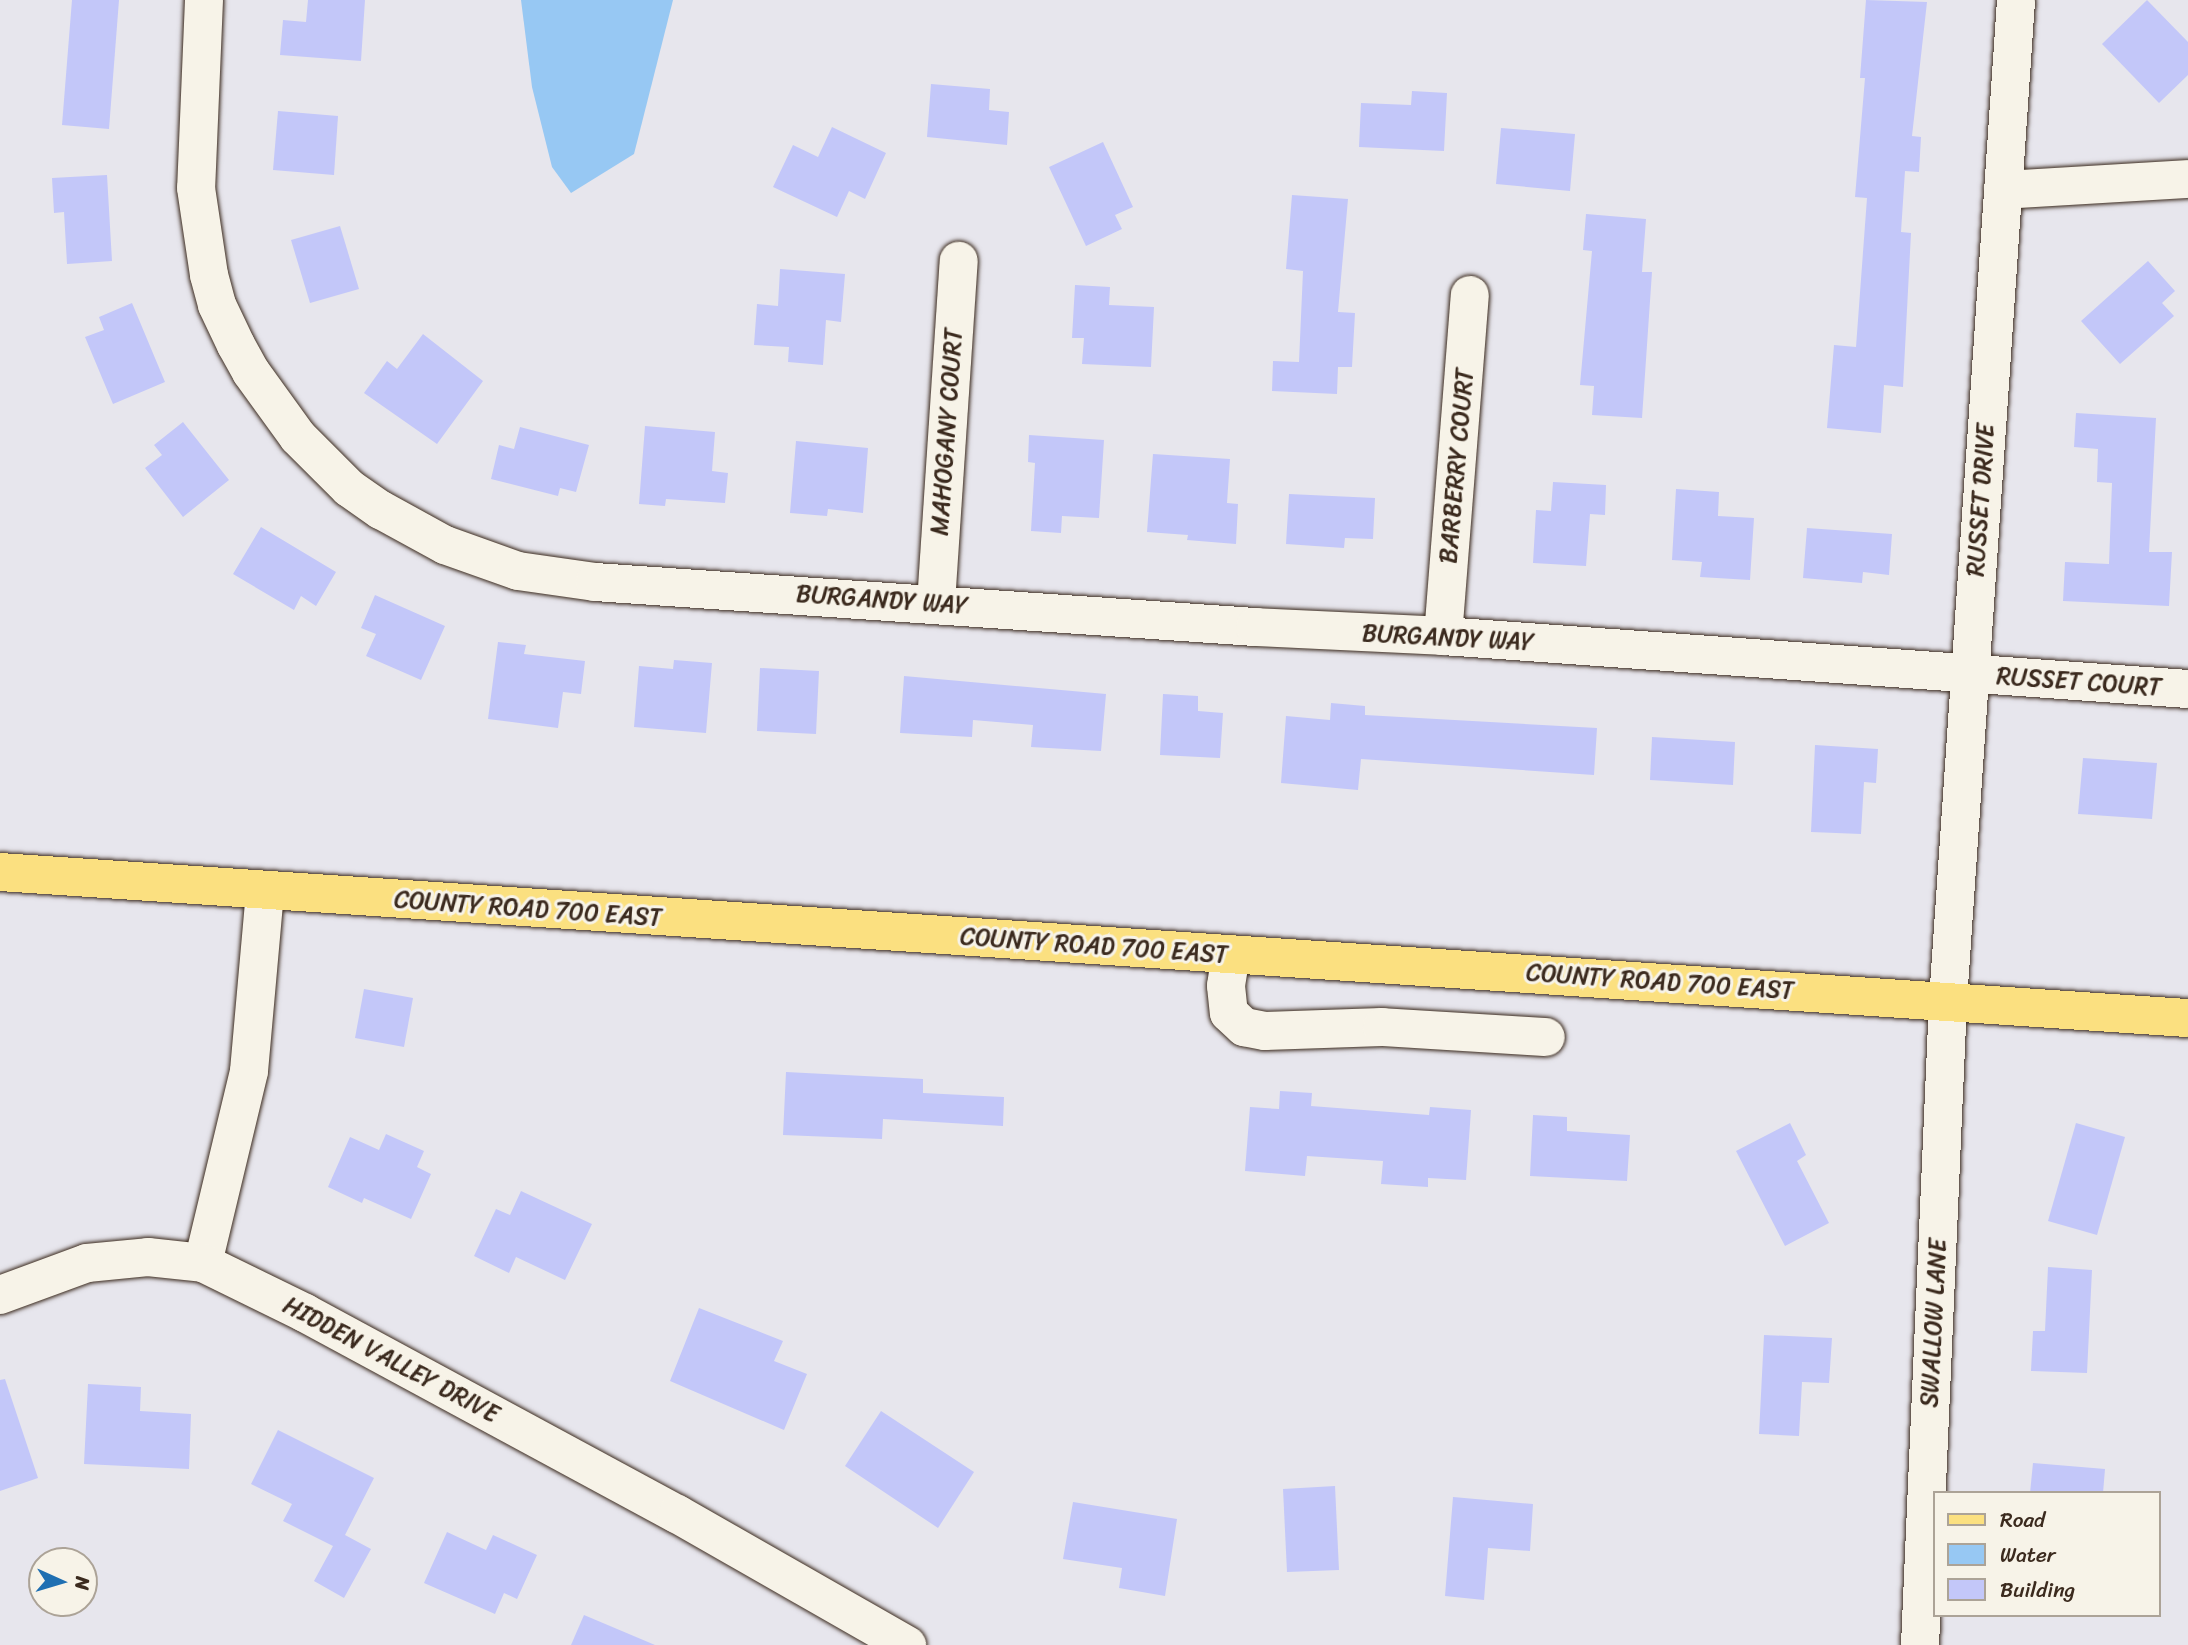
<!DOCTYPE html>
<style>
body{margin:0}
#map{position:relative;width:2188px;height:1645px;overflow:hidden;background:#e7e6ed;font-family:Sriracha,sans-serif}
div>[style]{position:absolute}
.water>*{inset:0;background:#97c8f3}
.building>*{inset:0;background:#c3c7f9}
.roads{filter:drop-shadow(0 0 2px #3b2a1e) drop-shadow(0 0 2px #3b2a1e)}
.minor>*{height:38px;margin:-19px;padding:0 19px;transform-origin:19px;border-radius:19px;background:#f7f3e8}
.major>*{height:38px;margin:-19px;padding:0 19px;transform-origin:19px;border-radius:19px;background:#fbe080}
span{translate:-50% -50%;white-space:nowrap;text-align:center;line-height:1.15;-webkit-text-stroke:6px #f7f3e8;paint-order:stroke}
.street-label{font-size:24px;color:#3b2a1e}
.legend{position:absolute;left:1933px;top:1491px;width:228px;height:126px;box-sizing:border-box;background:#f7f3e8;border:2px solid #aca397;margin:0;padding:9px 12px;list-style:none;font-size:21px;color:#3b2a1e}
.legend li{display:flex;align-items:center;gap:14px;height:35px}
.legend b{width:35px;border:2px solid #aca397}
.north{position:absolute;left:28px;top:1547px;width:70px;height:70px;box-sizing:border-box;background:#f7f3e8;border:2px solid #aca397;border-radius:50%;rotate:94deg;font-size:19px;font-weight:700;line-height:28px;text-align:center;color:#3b2a1e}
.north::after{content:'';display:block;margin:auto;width:24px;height:32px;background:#1f6fb2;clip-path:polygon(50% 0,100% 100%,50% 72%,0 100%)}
</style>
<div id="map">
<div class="water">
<div style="clip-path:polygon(521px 0,673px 0,634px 154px,571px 193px,552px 167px,532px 87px)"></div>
</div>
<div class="building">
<div style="clip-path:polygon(72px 0,119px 0,109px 129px,62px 125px)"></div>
<div style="clip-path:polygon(308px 0,365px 0,361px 61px,280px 55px,283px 20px,306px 22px)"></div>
<div style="clip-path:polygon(1866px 0,1927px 2px,1912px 136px,1921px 137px,1919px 172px,1905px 171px,1901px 232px,1911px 233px,1903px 387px,1884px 385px,1881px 433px,1827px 428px,1834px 345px,1856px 347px,1867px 198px,1855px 197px,1865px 78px,1860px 78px)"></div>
<div style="clip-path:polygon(2147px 0,2188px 42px,2188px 75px,2159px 103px,2102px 44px)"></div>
<div style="clip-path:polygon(931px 84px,990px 89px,989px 110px,1009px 112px,1007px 145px,927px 137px)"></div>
<div style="clip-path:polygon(1412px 91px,1447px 93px,1444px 151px,1359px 147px,1361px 103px,1411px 105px)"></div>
<div style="clip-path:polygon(278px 111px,338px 116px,334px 175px,273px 170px)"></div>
<div style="clip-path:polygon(832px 127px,886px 153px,865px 199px,849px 191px,837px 217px,773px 187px,793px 145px,818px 157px)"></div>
<div style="clip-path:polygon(1501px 128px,1575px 134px,1570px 191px,1496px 184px)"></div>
<div style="clip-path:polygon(1103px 142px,1133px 207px,1115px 215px,1122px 229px,1086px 246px,1049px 167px)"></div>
<div style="clip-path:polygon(107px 175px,112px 261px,67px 264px,64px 212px,54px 213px,52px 178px)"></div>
<div style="clip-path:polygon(1292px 195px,1348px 199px,1338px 312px,1355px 313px,1352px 367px,1338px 367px,1337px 394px,1272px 391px,1273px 361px,1299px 362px,1303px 271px,1286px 269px)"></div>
<div style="clip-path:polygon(1586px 214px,1646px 219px,1642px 272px,1652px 272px,1642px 418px,1592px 415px,1594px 386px,1580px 385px,1592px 251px,1583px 250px)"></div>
<div style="clip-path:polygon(340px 226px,359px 289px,310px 303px,291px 240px)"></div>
<div style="clip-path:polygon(2148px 261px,2175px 291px,2162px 303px,2174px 316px,2120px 364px,2081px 321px)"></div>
<div style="clip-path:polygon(780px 269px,845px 274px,841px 322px,826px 320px,823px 365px,788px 362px,789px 347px,754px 345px,757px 304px,778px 306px)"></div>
<div style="clip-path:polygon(1075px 285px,1110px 287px,1109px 305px,1154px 307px,1151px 367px,1082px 364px,1084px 338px,1072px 338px)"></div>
<div style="clip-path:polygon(132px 303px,165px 382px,113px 404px,85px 337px,104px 330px,99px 317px)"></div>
<div style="clip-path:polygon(423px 334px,483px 381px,437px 444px,364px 393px,387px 361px,397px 369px)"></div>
<div style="clip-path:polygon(2076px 413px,2156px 418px,2149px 552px,2172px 552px,2169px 606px,2063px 601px,2065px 562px,2109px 564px,2112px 483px,2097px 482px,2098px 449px,2074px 447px)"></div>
<div style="clip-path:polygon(183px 422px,229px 480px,183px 517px,145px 468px,162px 455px,154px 445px)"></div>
<div style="clip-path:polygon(645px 426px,715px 432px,712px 471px,728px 473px,725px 503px,666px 499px,665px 506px,639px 504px)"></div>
<div style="clip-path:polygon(520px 427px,589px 445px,576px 492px,560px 488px,558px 496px,491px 479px,499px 445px,514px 449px)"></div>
<div style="clip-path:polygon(1029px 435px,1104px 440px,1099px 518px,1062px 516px,1061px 533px,1031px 531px,1035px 463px,1028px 462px)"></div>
<div style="clip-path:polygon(796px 441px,868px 448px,863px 513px,828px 509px,827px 516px,790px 513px)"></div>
<div style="clip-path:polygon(1153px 454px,1230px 459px,1227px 503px,1238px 504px,1236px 544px,1187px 540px,1188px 535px,1147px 532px)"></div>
<div style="clip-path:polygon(1553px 482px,1606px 485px,1605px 515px,1590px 514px,1586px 566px,1533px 563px,1536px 510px,1551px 511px)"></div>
<div style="clip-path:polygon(1676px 489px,1719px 492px,1718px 516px,1754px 518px,1750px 580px,1700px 577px,1702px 562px,1672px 560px)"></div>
<div style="clip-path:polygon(1289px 494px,1375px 498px,1373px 539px,1345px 538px,1344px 548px,1286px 544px)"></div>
<div style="clip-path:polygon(261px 527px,336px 572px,316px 606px,301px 596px,294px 610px,233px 574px)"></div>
<div style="clip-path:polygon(1807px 528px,1892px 534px,1889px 575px,1863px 572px,1862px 583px,1803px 578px)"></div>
<div style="clip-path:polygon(375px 595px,445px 626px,421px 680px,366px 656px,376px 634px,361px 628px)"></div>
<div style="clip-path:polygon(498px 642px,526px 645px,524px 654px,585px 661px,581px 694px,563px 692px,558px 728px,488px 719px)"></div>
<div style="clip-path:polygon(674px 660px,712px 663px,706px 733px,634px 727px,639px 666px,673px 669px)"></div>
<div style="clip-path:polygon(760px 668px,819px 671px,816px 734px,757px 731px)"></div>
<div style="clip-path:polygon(904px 676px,1106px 694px,1101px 751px,1031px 747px,1033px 725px,973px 720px,972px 737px,900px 733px)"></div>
<div style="clip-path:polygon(1163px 694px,1198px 696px,1198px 711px,1223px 713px,1220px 758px,1160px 755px)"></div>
<div style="clip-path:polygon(1331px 703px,1365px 706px,1365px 715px,1597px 728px,1594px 775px,1361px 759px,1358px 790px,1281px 783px,1286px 716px,1330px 720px)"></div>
<div style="clip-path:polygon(1652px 737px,1735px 742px,1733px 785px,1650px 780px)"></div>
<div style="clip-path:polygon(1815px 745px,1878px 749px,1876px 783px,1864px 782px,1861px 834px,1811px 832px)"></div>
<div style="clip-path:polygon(2083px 758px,2157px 763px,2152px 819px,2078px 814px)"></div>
<div style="clip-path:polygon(364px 989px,413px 998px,404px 1047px,355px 1038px)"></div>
<div style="clip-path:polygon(786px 1072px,923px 1079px,923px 1093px,1004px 1097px,1003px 1126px,883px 1119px,882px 1139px,783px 1135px)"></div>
<div style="clip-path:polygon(1280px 1091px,1312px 1093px,1311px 1106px,1429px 1115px,1430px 1107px,1471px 1110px,1466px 1180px,1428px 1178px,1428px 1187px,1381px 1184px,1383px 1161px,1307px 1156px,1305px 1176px,1245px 1171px,1250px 1107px,1279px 1109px)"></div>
<div style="clip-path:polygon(1533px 1115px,1567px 1117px,1567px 1131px,1630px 1135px,1627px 1181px,1530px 1176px)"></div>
<div style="clip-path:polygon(1790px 1123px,1806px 1155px,1797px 1161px,1829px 1223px,1785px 1246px,1736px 1151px)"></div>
<div style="clip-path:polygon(2076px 1123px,2125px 1137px,2097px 1235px,2048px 1221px)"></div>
<div style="clip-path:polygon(386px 1134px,424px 1151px,417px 1167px,431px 1174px,411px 1219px,364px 1198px,362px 1203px,328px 1187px,350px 1137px,379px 1150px)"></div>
<div style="clip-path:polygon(521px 1191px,592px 1224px,565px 1280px,516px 1257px,509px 1273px,474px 1256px,496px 1209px,510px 1215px)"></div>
<div style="clip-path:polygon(2048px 1267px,2092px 1270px,2087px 1373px,2031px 1371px,2033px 1331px,2045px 1331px)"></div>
<div style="clip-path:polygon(699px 1308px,783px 1341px,774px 1361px,807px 1374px,784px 1430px,670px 1381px)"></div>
<div style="clip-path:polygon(1764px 1335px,1832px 1338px,1829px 1383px,1802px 1382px,1799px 1436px,1759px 1434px)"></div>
<div style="clip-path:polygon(5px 1379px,38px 1478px,0 1491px,0 1380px)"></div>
<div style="clip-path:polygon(88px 1384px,141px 1387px,140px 1411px,191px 1414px,189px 1469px,84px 1464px)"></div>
<div style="clip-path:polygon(881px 1411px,974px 1472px,938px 1528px,845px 1466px)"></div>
<div style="clip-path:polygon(278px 1430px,374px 1478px,345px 1535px,371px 1549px,344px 1598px,314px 1581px,333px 1546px,283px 1521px,292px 1504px,251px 1484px)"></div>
<div style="clip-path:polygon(2033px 1463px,2105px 1469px,2103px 1493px,2030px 1493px)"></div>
<div style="clip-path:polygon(1335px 1486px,1339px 1570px,1287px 1572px,1283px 1489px)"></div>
<div style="clip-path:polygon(1453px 1497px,1533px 1504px,1530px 1551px,1488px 1548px,1484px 1600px,1445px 1596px)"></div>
<div style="clip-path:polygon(1073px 1502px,1177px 1519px,1165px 1596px,1119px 1588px,1122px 1568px,1063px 1559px)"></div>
<div style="clip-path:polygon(447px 1532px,486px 1550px,493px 1535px,537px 1555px,517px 1599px,504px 1593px,495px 1614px,424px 1583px)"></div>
<div style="clip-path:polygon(584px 1615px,655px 1645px,571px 1645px)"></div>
</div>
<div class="roads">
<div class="minor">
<div style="left:204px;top:0;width:188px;rotate:92.4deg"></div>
<div style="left:196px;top:188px;width:88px;rotate:81.5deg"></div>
<div style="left:209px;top:275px;width:31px;rotate:75deg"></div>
<div style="left:217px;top:305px;width:44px;rotate:64.6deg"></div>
<div style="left:236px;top:345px;width:31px;rotate:61deg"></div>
<div style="left:251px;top:372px;width:80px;rotate:54.1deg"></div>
<div style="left:298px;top:437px;width:72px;rotate:45deg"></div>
<div style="left:349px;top:488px;width:39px;rotate:35deg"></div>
<div style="left:381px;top:510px;width:73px;rotate:28.7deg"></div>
<div style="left:445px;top:545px;width:77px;rotate:19.6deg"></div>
<div style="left:518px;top:571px;width:78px;rotate:8.1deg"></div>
<div style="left:595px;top:582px;width:662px;rotate:3.9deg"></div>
<div style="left:1255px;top:627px;width:188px;rotate:2.7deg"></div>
<div style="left:1443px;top:636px;width:747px;rotate:4.07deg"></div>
<div style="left:2003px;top:190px;width:185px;rotate:-3.4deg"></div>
<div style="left:936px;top:603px;width:343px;rotate:-86.2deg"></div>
<div style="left:1443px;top:636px;width:342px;rotate:-85.5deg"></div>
<div style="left:1231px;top:954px;width:32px;rotate:99deg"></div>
<div style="left:1226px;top:986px;width:27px;rotate:84deg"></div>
<div style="left:1229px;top:1013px;width:21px;rotate:43deg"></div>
<div style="left:1244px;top:1027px;width:21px;rotate:11deg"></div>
<div style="left:1265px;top:1031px;width:117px;rotate:-2deg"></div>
<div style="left:1382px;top:1027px;width:164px;rotate:3.5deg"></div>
<div style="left:203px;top:1263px;width:197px;rotate:-76.5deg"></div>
<div style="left:249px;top:1071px;width:180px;rotate:-84.9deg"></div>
<div style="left:0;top:1295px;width:93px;rotate:-20.2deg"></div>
<div style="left:87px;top:1263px;width:61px;rotate:-5.6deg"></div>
<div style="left:148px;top:1257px;width:55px;rotate:6.2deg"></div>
<div style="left:203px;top:1263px;width:114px;rotate:26.1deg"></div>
<div style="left:305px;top:1313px;width:423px;rotate:28.4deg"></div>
<div style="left:677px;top:1514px;width:265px;rotate:29.7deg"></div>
<div style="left:1920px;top:1645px;width:645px;rotate:-87.51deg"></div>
<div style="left:1948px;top:1001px;width:1003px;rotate:-86.11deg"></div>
</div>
<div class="major">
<div style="left:0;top:872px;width:2193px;rotate:3.82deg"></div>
</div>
</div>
<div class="street-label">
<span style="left:947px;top:432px;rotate:-86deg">MAHOGANY COURT</span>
<span style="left:1457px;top:466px;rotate:-85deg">BARBERRY COURT</span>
<span style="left:1981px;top:500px;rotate:-86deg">RUSSET DRIVE</span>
<span style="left:882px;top:600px;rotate:4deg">BURGANDY WAY</span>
<span style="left:1448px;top:638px;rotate:3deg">BURGANDY WAY</span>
<span style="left:2079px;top:682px;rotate:4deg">RUSSET COURT</span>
<span style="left:528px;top:909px;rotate:4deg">COUNTY ROAD 700 EAST</span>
<span style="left:1094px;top:946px;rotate:4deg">COUNTY ROAD 700 EAST</span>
<span style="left:1660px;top:982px;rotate:4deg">COUNTY ROAD 700 EAST</span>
<span style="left:1934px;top:1323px;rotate:-87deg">SWALLOW LANE</span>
<span style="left:391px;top:1360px;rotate:28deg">HIDDEN VALLEY DRIVE</span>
</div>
<ul class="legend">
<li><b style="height:9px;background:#fbe080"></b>Road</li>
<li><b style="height:19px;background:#97c8f3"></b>Water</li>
<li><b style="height:19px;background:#c3c7f9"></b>Building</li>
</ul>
<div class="north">N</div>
</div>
